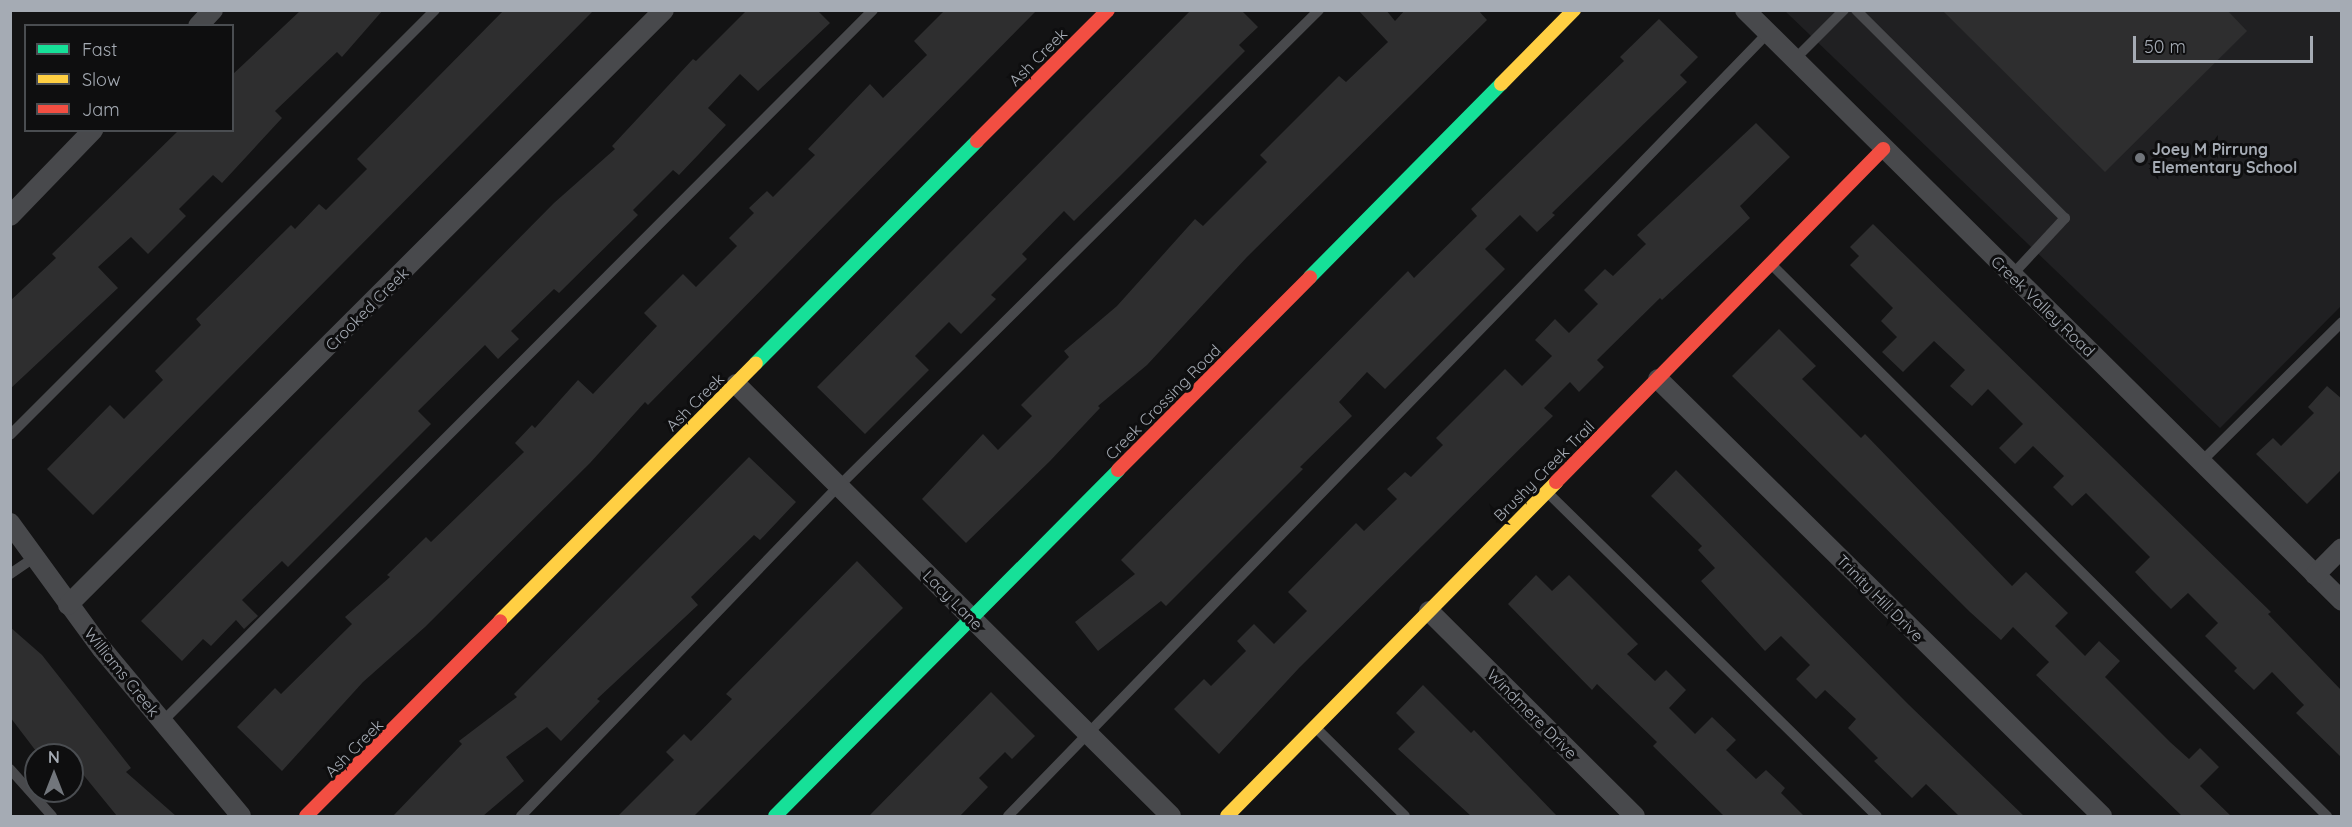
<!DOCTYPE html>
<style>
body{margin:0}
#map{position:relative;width:2352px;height:827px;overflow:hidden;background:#131314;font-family:Quicksand,sans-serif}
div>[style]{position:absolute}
.built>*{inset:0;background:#202022}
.building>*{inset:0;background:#2e2e2f}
.lane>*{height:10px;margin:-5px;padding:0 5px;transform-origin:5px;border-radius:5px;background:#48494c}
.street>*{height:20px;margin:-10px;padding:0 10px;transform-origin:10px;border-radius:10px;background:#48494c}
.fast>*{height:14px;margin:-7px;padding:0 7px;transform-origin:7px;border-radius:7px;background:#16e098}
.slow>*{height:14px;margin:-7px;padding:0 7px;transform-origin:7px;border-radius:7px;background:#ffcf43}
.jam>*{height:14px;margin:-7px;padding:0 7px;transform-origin:7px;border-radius:7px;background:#f24e42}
.dots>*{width:16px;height:16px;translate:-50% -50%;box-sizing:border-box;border:3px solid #0e0e0f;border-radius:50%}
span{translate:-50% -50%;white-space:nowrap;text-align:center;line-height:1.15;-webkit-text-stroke:6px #0e0e0f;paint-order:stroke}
.street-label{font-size:16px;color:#a5abb4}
.poi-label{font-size:16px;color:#a5abb4;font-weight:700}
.left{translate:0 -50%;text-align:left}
.frame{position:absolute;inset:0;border:12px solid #a5abb4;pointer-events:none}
.legend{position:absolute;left:24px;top:24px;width:210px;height:108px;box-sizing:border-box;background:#0e0e0f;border:2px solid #4a4d51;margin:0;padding:8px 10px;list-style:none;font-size:18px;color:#a5abb4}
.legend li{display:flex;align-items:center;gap:12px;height:30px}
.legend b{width:30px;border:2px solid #4a4d51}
.north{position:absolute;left:24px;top:743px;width:60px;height:60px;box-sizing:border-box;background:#0e0e0f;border:2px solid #4a4d51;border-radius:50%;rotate:0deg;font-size:16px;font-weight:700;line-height:24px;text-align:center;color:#a5abb4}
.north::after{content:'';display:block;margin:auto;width:21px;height:27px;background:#72767c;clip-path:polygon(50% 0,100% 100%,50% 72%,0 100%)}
.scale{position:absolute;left:2133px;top:36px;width:180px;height:27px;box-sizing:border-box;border:3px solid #a5abb4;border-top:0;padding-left:8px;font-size:18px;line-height:21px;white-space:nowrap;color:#a5abb4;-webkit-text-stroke:4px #0e0e0f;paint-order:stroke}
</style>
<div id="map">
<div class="built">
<div style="clip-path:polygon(1785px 11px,2341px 11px,2341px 306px,2220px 428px)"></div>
</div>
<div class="building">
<div style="clip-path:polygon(301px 10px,383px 10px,342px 57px,337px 52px,275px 111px,282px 118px,222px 183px,213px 175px,179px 209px,186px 216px,148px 254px,131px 237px,98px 267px,118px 288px,10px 389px,10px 301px,56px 258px,52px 254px,179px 130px,232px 130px,232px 75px)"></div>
<div style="clip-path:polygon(504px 10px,594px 10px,93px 515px,47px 469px,110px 405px,124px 419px,163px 380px,155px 371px,201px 325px,196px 319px,291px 225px,295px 229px,319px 204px,326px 210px,367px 169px,357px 159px)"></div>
<div style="clip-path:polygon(747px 10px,817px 10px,830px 23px,758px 91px,740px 74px,708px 108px,726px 125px,699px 154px,679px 175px,673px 170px,633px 210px,638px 215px,559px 293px,554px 289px,511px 331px,519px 339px,498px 359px,485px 345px,418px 411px,431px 424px,288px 567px,282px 561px,242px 600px,258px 616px,244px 629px,236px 620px,211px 646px,203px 639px,182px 661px,141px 621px,554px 203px,615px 149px,612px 146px,693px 59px,696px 61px)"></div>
<div style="clip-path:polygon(945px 10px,1037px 10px,648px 405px,645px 402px,590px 463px,425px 627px,363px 682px,282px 771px,237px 727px,275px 688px,281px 694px,352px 624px,345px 617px,390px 577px,387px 575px,426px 537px,431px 542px,524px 452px,515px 443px,532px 425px,535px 428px,578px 380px,593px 394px,657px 326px,644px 313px,683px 274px,696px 287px,737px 246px,729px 238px,754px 213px,749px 208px,767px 191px,773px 197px,815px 155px,808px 149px,870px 84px,883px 98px,927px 55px,914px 41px)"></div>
<div style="clip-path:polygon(1191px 10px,1241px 10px,1258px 27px,1239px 45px,1245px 51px,1119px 177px,1074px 221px,1064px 211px,1022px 254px,1027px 259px,991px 295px,996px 299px,961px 334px,949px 322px,915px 356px,929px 370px,865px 434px,817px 387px)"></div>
<div style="clip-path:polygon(1358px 10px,1386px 10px,1395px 21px,1405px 10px,1478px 10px,1487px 20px,1247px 257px,1147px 365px,1098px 406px,1100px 408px,1050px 461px,966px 543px,922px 499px,983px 434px,998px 450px,1032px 416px,1021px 405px,1069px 357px,1064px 351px,1117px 306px,1195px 219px,1203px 226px,1267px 162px,1260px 155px,1339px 76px,1346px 82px,1388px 42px)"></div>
<div style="clip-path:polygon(1942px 10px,2227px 10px,2247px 31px,2105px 172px)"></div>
<div style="clip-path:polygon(1659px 19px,1698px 57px,1680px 75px,1687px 82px,1552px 213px,1555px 215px,1537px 232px,1520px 215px,1485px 249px,1505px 269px,1385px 389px,1367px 372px,1339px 402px,1352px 416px,1300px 467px,1303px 469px,1166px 606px,1161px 601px,1098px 651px,1075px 622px,1135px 574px,1121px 560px,1408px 271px,1414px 278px,1477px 216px,1471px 209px,1624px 61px,1620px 57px)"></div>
<div style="clip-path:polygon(1756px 123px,1790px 157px,1740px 206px,1750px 218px,1662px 300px,1660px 298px,1597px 360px,1604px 367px,1579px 392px,1570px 382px,1544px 408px,1553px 416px,1299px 668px,1219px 754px,1174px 709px,1204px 679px,1211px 686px,1246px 651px,1237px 641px,1254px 624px,1274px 644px,1307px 611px,1288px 592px,1356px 523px,1364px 531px,1397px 499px,1387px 489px,1405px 472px,1411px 477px,1443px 445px,1436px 438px,1505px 369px,1522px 386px,1552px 356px,1535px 340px,1555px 319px,1569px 333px,1598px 304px,1584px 290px,1605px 269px,1613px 276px,1646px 244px,1637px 235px)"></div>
<div style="clip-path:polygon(1873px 224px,2271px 612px,2268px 614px,2342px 691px,2342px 758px,2296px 713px,2304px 705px,2272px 672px,2254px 690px,2234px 671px,2237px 668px,2205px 636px,2218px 623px,2188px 593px,2171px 609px,2152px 590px,2135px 572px,2150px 557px,2086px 493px,2072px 506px,2053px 487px,2064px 476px,2033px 446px,2015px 464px,1999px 448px,2023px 424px,1988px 389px,1972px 406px,1950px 386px,1965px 370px,1934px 341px,1903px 372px,1882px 352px,1897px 337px,1881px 321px,1893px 308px,1850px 265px,1859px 256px,1850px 247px)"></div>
<div style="clip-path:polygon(1779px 329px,1816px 366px,1802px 379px,1861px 438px,1865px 434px,2012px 586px,2026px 572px,2068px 613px,2055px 626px,2085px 656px,2099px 641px,2120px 661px,2105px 677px,2170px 742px,2189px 759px,2200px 748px,2219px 767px,2200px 786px,2231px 816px,2182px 816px,2036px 675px,2049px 662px,2013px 627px,2001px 640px,1970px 612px,1732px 376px)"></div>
<div style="clip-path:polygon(2327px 386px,2342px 399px,2342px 469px,2307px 504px,2256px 454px,2273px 438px,2281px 446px,2314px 413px,2308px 407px)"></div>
<div style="clip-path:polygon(749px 457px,796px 502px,760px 540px,754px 535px,691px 597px,698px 605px,597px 699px,600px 701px,561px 741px,547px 727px,506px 757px,524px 781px,483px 816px,393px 816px,462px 744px,459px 741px,517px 697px,514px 694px)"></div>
<div style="clip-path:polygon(1676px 470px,1908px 704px,2024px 816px,1959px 816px,1926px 784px,1912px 798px,1874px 761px,1878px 758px,1848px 728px,1856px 719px,1825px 690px,1816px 699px,1796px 679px,1810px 665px,1781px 636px,1765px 651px,1701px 581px,1715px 568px,1698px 550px,1702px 546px,1651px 496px)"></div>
<div style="clip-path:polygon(857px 561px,903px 608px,694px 816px,618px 816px,674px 760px,666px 752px,684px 734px,691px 741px,732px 699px,726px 694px)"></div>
<div style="clip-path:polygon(1536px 575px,1552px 591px,1569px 575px,1638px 644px,1627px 654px,1655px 681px,1666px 670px,1686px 690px,1669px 708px,1695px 734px,1712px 717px,1736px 740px,1726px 750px,1756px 779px,1766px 770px,1785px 788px,1781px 793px,1804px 816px,1724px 816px,1653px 746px,1657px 742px,1597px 684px,1592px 690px,1508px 604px)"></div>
<div style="clip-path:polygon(10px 627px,42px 655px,131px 768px,126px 772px,176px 816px,117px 816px,81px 772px,72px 779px,72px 755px,39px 755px,10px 717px)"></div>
<div style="clip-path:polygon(1423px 685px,1471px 733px,1474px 730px,1557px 816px,1471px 816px,1398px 749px,1415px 732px,1396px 713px)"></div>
<div style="clip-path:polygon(991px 692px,1035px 736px,1012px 759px,1005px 752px,979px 778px,988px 787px,960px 816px,869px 816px)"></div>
</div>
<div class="lane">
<div style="left:1856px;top:10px;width:295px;rotate:44.9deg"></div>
<div style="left:2065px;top:218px;width:78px;rotate:132.9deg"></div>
<div style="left:1793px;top:61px;width:72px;rotate:-45deg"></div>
<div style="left:1772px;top:265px;width:782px;rotate:44.79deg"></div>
<div style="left:10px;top:435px;width:601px;rotate:-45deg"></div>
<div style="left:2202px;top:461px;width:197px;rotate:-44.8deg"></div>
<div style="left:1547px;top:492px;width:462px;rotate:44.5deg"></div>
<div style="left:10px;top:574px;width:30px;rotate:-34deg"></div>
<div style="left:162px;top:722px;width:1006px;rotate:-45.04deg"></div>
<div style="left:1316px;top:728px;width:125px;rotate:44.7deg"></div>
<div style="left:10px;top:769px;width:63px;rotate:48.2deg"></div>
<div style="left:521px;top:816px;width:458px;rotate:-46.1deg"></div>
<div style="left:839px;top:486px;width:676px;rotate:-44.76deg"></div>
<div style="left:1008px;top:816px;width:1090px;rotate:-45.86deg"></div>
</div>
<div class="street">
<div style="left:1745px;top:10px;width:840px;rotate:44.71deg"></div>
<div style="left:198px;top:26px;width:22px;rotate:-47deg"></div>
<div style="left:10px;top:216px;width:120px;rotate:-46deg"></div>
<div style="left:1658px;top:379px;width:623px;rotate:44.54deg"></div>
<div style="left:736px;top:384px;width:613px;rotate:44.8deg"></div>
<div style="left:10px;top:523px;width:156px;rotate:53.9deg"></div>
<div style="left:102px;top:649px;width:217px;rotate:50.2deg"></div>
<div style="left:2315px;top:575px;width:38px;rotate:-45deg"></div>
<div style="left:68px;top:605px;width:842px;rotate:-44.95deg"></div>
<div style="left:1429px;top:611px;width:291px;rotate:44.9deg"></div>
</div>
<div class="fast">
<div style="left:1310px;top:277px;width:272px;rotate:-45.3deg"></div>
<div style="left:756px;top:363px;width:313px;rotate:-45.1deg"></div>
<div style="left:775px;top:816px;width:487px;rotate:-45.2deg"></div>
</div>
<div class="slow">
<div style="left:1501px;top:84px;width:104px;rotate:-45.4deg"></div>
<div style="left:500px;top:621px;width:363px;rotate:-45.2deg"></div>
<div style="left:1227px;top:816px;width:469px;rotate:-45.4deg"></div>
</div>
<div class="jam">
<div style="left:977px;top:141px;width:185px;rotate:-45deg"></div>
<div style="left:1118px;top:470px;width:272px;rotate:-45.1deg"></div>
<div style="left:1556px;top:482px;width:467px;rotate:-45.5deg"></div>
<div style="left:306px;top:816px;width:275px;rotate:-45.1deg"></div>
</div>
<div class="dots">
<div style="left:2140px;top:158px;background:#72767c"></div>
</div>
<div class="street-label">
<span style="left:1038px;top:57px;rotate:-45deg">Ash Creek</span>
<span style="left:2043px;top:306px;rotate:44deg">Creek Valley Road</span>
<span style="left:367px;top:309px;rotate:-45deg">Crooked Creek</span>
<span style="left:695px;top:402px;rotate:-45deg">Ash Creek</span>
<span style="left:1163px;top:402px;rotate:-45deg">Creek Crossing Road</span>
<span style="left:1544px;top:471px;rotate:-45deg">Brushy Creek Trail</span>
<span style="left:1880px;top:598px;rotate:45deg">Trinity Hill Drive</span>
<span style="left:953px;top:600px;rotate:45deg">Lacy Lane</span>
<span style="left:122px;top:672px;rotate:51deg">Williams Creek</span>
<span style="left:1532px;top:714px;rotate:45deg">Windmere Drive</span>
<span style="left:354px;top:748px;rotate:-45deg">Ash Creek</span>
</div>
<div class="poi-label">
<span class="left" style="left:2152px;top:158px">Joey M Pirrung<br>Elementary School</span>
</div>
<div class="frame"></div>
<ul class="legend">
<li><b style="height:8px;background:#16e098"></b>Fast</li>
<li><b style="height:8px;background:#ffcf43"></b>Slow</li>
<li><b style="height:8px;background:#f24e42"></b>Jam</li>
</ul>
<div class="north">N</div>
<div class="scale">50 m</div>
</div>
